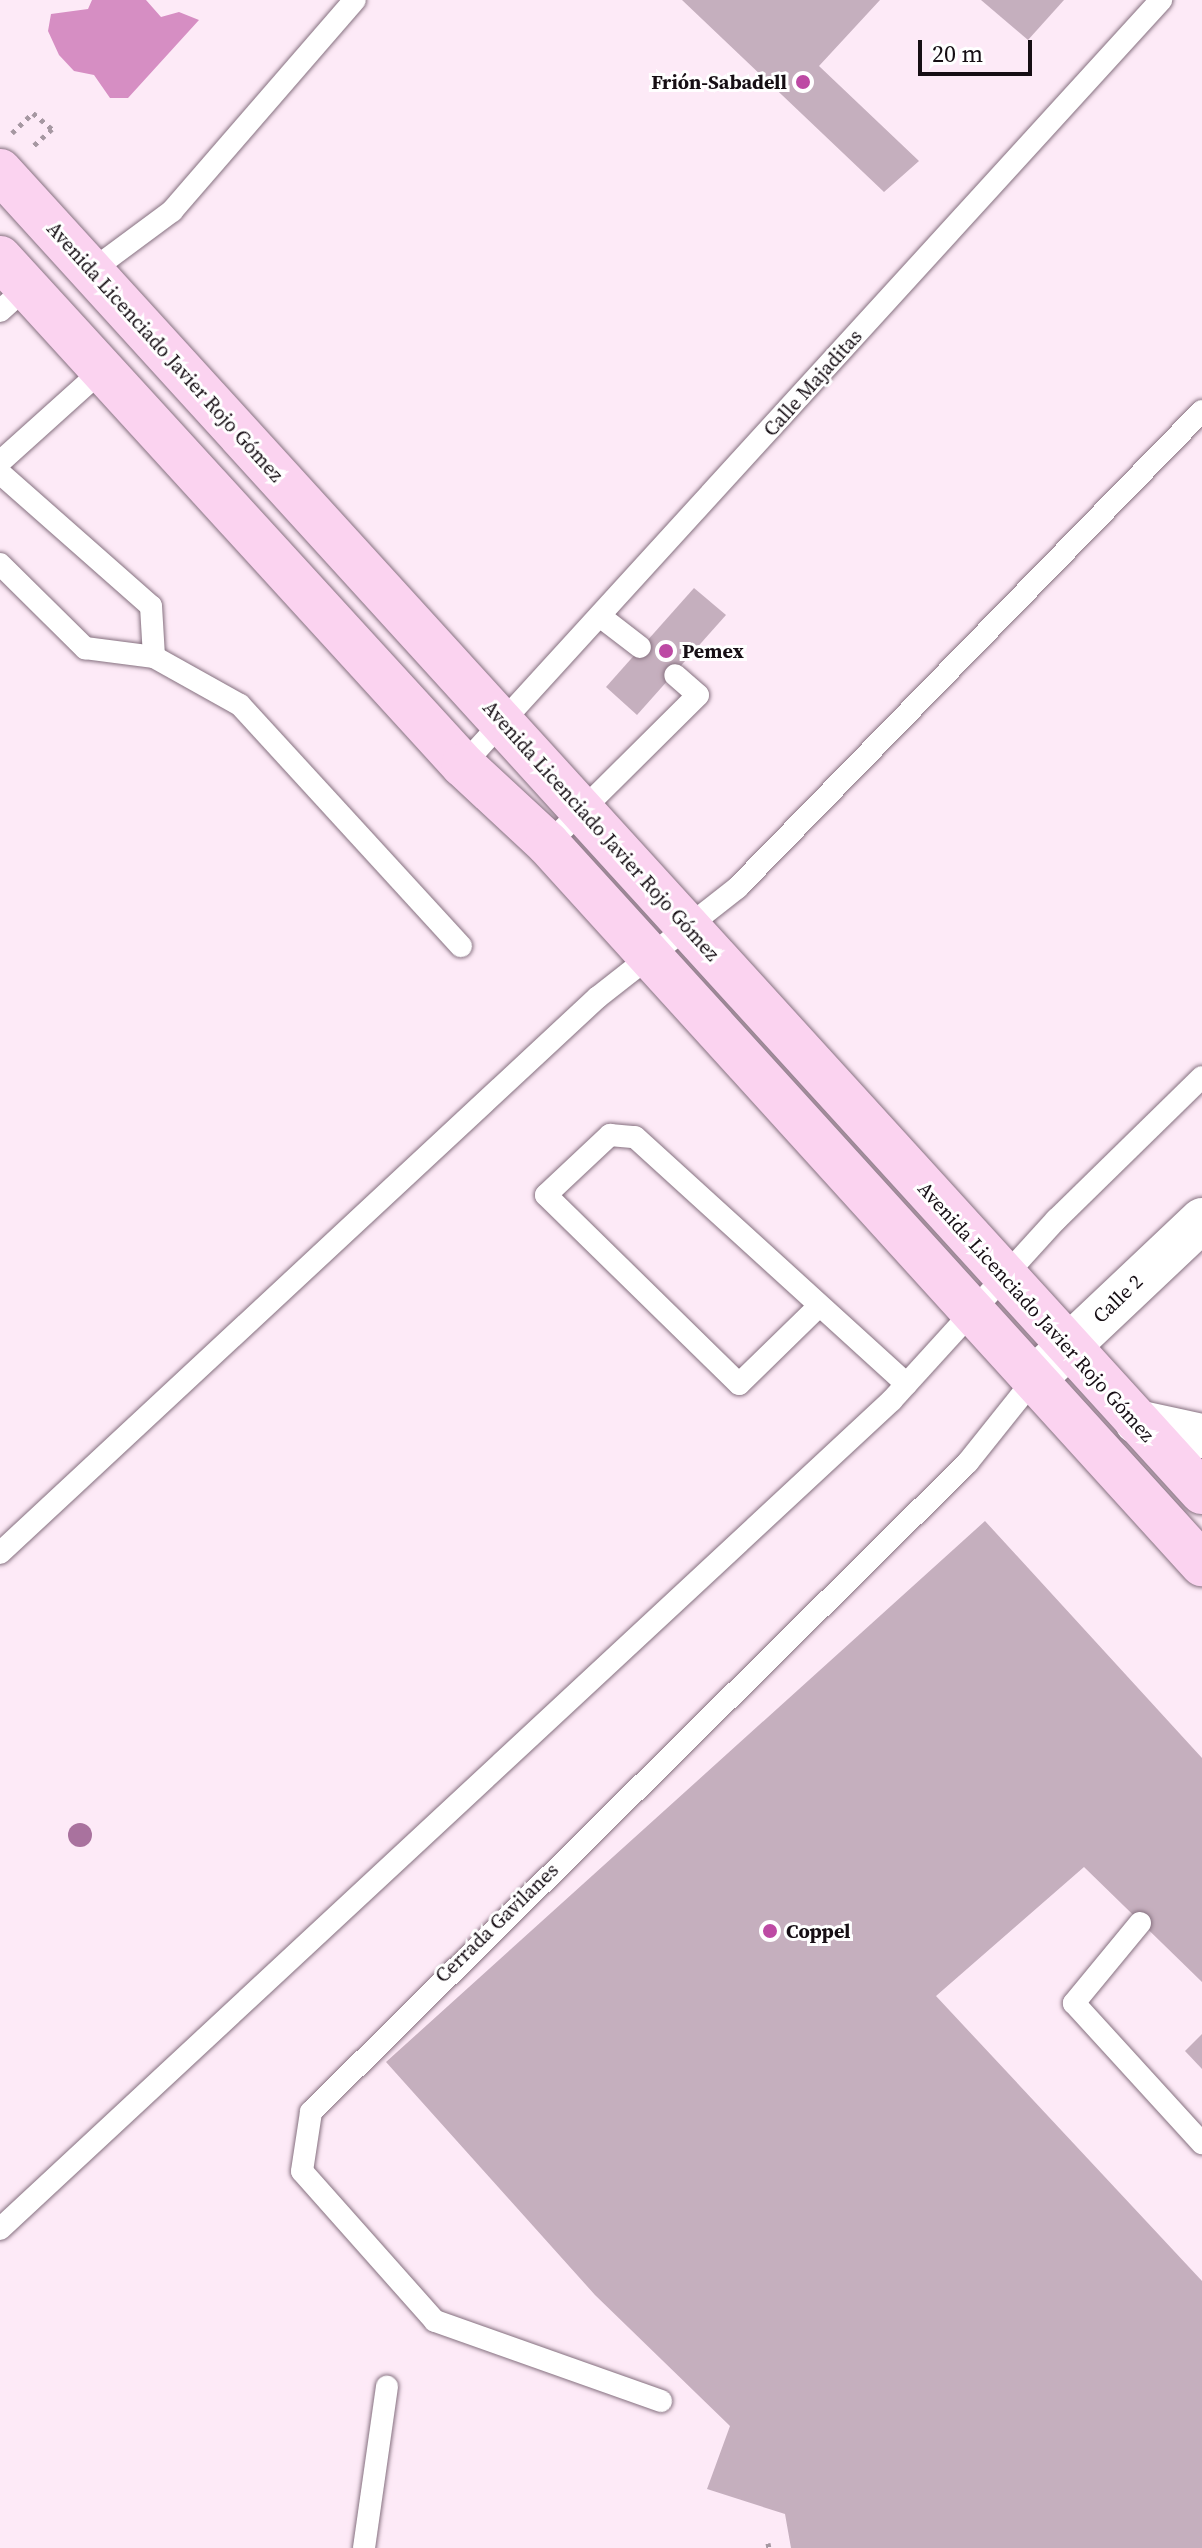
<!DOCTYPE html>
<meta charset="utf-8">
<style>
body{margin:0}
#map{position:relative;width:1202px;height:2548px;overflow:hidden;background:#fdeaf7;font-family:"Source Serif 4",serif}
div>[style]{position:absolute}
.water>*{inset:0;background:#d68ec3}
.building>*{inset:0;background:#c5afbe}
.path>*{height:5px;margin-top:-2.5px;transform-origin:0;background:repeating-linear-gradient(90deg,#a698a2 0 4px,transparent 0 10px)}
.roads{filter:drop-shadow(0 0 2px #85707f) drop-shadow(0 0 2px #85707f)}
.lane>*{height:22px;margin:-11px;padding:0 11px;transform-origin:11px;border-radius:11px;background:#fff}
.street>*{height:44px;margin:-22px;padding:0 22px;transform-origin:22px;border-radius:22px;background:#fff}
.secondary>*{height:44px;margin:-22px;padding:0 22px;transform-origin:22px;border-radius:22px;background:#fff}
.primary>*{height:44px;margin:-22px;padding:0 22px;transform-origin:22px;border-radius:22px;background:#fbd3f0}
.trees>*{width:24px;height:24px;margin:-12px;border-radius:50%;background:#a9729e}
.dots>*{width:22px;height:22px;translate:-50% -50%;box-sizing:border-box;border:4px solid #fff;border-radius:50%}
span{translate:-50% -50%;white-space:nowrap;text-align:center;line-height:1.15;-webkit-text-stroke:6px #fff;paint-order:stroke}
.poi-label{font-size:20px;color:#160e14;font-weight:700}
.right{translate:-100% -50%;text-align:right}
.left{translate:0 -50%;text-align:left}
.street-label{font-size:20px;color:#160e14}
.scale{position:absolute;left:918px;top:40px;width:114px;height:36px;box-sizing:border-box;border:4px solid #160e14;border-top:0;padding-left:10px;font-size:24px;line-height:28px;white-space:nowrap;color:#160e14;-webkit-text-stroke:6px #fff;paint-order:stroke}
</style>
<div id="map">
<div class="water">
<div style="clip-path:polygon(92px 0,146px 0,161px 17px,179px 12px,199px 20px,128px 98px,110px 98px,94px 75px,74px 71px,59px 55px,48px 31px,51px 14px,88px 9px)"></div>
</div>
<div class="building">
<div style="clip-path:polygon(682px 0,880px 0,819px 66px,919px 161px,884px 192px)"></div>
<div style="clip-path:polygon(981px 0,1064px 0,1028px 40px)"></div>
<div style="clip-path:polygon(694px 588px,726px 615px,637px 715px,606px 687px)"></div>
<div style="clip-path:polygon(985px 1521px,1202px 1758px,1202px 1982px,1084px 1867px,936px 1996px,1202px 2281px,1202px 2548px,791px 2548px,785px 2514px,707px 2489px,730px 2426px,595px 2295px,386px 2062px)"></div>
<div style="clip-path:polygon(1202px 2034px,1202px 2069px,1185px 2051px)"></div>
</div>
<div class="path">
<div style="left:12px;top:133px;width:29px;rotate:-44deg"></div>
<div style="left:33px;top:113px;width:25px;rotate:40deg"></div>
<div style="left:52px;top:129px;width:27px;rotate:138deg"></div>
<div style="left:768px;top:2543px;width:5px;rotate:79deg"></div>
</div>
<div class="roads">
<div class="lane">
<div style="left:91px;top:271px;width:101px;rotate:-36.5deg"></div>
<div style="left:172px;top:211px;width:279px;rotate:-49.1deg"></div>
<div style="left:0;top:311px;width:36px;rotate:-42deg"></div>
<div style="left:0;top:462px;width:137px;rotate:-42deg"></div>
<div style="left:0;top:473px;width:201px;rotate:41.4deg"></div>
<div style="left:151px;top:606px;width:51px;rotate:86.6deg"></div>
<div style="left:0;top:564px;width:120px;rotate:44.7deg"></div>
<div style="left:85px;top:648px;width:70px;rotate:7.4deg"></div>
<div style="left:154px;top:657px;width:98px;rotate:29.2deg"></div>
<div style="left:240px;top:705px;width:327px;rotate:47.5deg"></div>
<div style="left:601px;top:617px;width:49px;rotate:37.6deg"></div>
<div style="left:463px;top:765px;width:1036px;rotate:-47.62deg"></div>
<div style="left:548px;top:844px;width:211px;rotate:-44.8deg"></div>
<div style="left:698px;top:695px;width:30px;rotate:-139deg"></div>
<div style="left:818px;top:1307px;width:110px;rotate:135.7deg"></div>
<div style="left:739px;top:1384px;width:270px;rotate:-135.6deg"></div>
<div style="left:546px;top:1195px;width:88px;rotate:-43.2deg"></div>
<div style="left:610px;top:1135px;width:25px;rotate:5deg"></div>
<div style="left:635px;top:1137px;width:367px;rotate:42.3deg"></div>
<div style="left:0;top:1553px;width:817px;rotate:-42.92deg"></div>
<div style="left:598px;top:997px;width:177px;rotate:-38.1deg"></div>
<div style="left:737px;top:888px;width:666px;rotate:-45.73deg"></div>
<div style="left:1140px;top:1923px;width:104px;rotate:129.5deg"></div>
<div style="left:1074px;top:2003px;width:190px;rotate:47.6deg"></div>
<div style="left:0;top:2229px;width:1218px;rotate:-42.9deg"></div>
<div style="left:892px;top:1400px;width:244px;rotate:-47.7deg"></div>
<div style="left:1056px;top:1220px;width:204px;rotate:-44.4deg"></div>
<div style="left:661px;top:2401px;width:240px;rotate:-160.5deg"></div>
<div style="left:435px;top:2321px;width:200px;rotate:-131.6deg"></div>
<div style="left:302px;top:2171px;width:60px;rotate:-81.3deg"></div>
<div style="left:311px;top:2112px;width:924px;rotate:-44.69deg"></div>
<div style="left:968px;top:1462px;width:107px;rotate:-51.4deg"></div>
<div style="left:364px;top:2548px;width:163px;rotate:-81.9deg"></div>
</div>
<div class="street">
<div style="left:1035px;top:1378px;width:230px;rotate:-43.4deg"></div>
</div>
<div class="secondary">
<div style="left:1137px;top:1422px;width:66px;rotate:12.2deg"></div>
</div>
<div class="primary">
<div style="left:0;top:171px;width:1786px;rotate:47.7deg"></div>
<div style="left:0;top:258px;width:687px;rotate:47.6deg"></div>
<div style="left:463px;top:765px;width:116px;rotate:42.9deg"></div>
<div style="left:548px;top:844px;width:973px;rotate:47.75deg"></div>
</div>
</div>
<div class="trees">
<div style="left:80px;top:1835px"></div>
</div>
<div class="dots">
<div style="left:803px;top:82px;background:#bd4aa4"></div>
<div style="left:666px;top:651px;background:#bd4aa4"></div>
<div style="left:770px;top:1931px;background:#bd4aa4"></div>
</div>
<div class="poi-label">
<span class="right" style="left:787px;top:82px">Frión-Sabadell</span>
<span class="left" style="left:682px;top:651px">Pemex</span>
<span class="left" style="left:786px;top:1931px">Coppel</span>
</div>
<div class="street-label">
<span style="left:165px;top:352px;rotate:48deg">Avenida Licenciado Javier Rojo Gómez</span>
<span style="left:813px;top:383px;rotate:-48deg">Calle Majaditas</span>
<span style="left:601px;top:831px;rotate:48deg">Avenida Licenciado Javier Rojo Gómez</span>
<span style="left:1118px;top:1299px;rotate:-44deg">Calle 2</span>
<span style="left:1036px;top:1312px;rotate:48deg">Avenida Licenciado Javier Rojo Gómez</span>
<span style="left:497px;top:1923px;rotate:-44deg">Cerrada Gavilanes</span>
</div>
<div class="scale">20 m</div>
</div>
